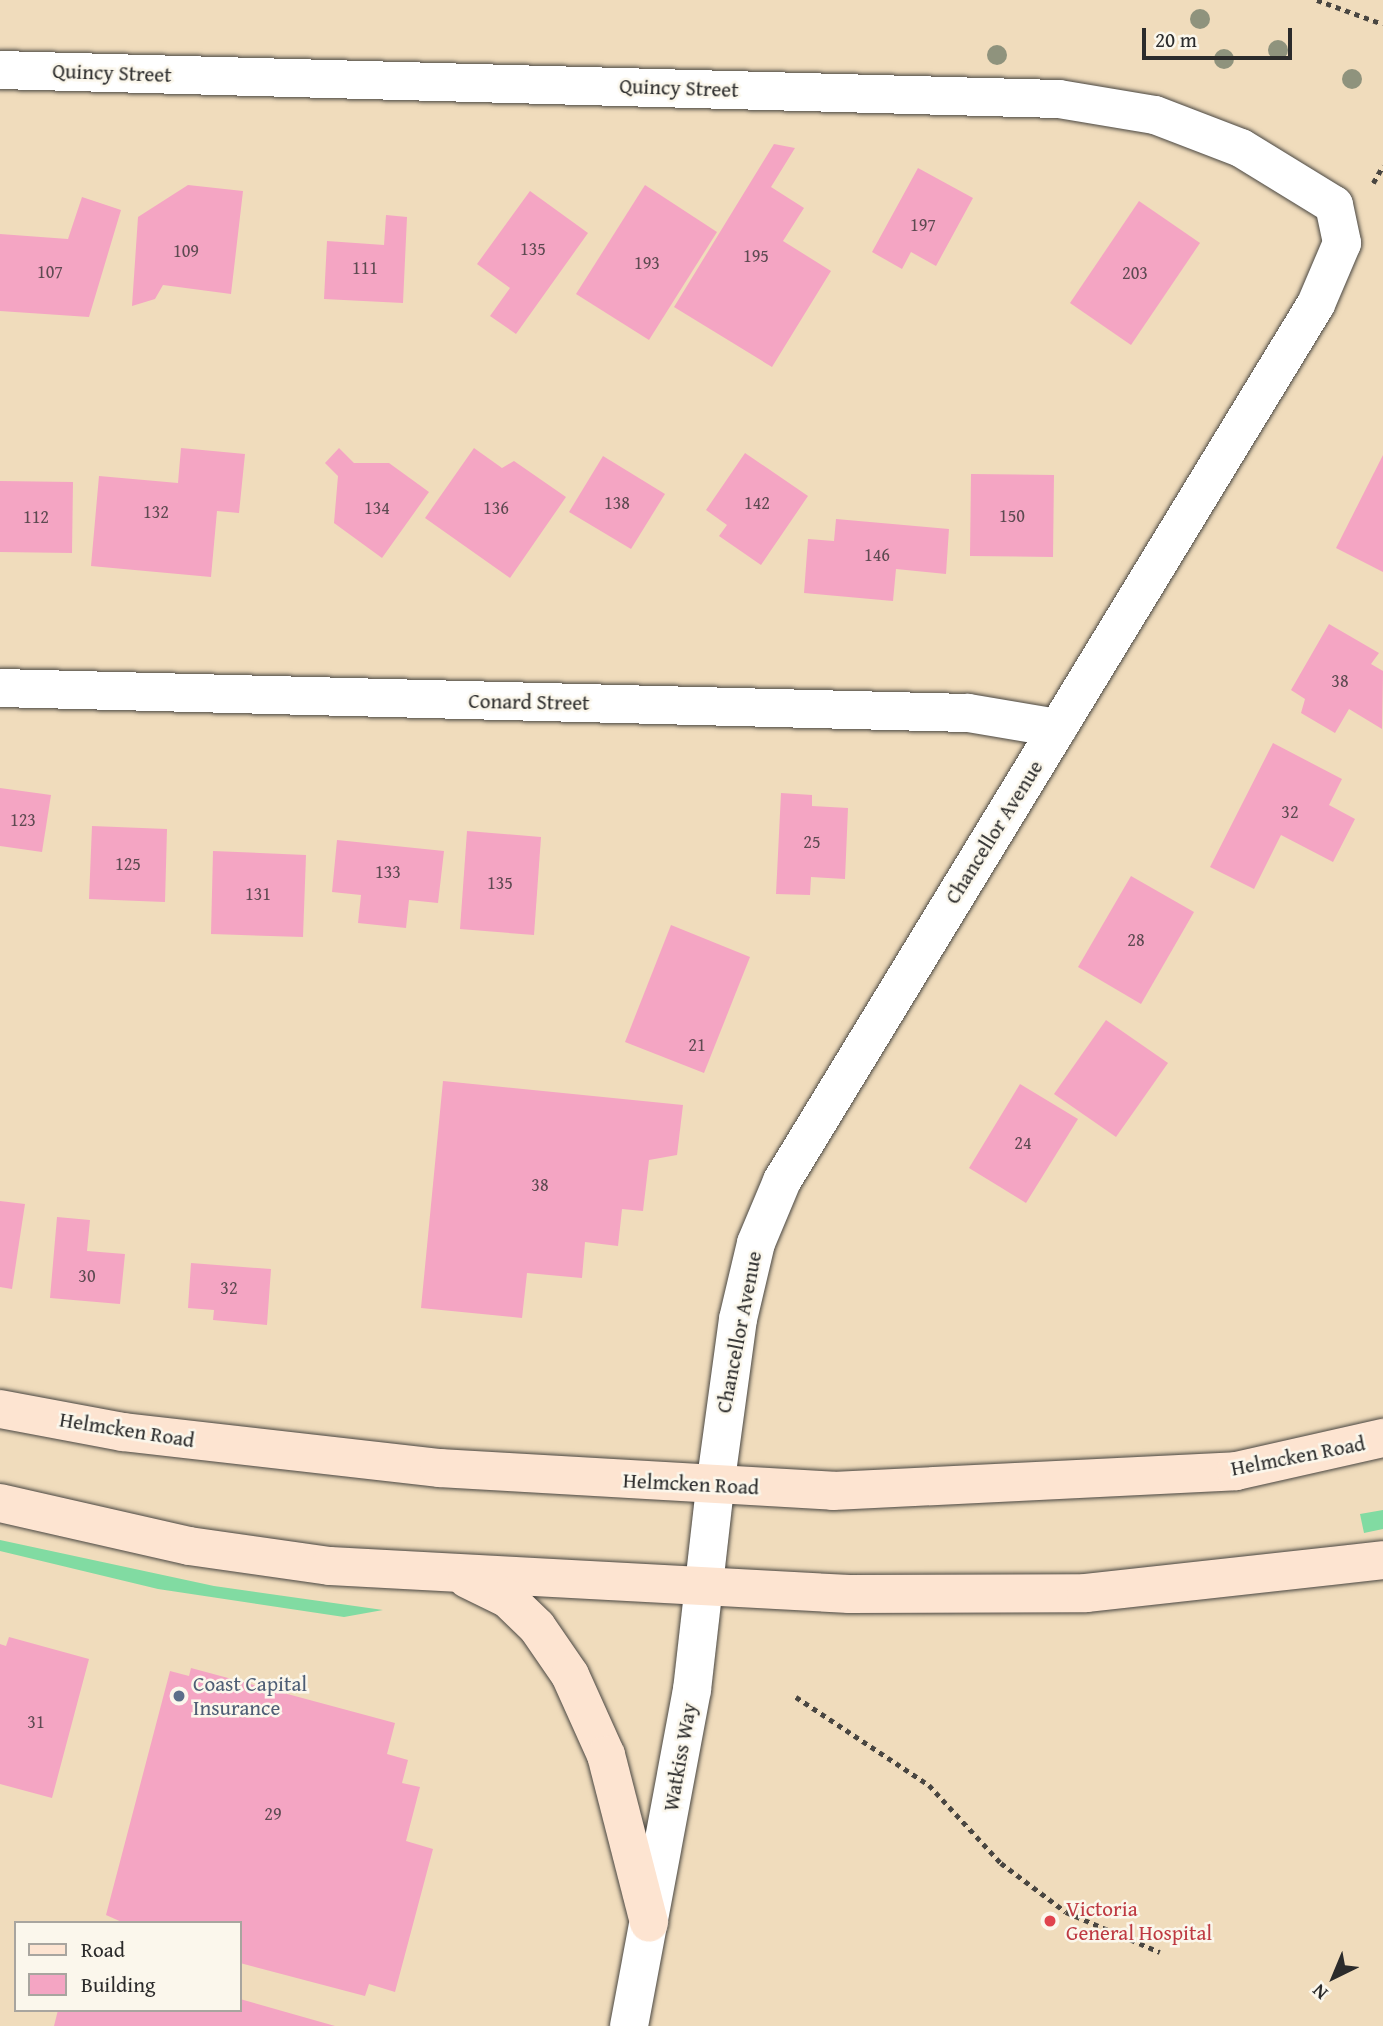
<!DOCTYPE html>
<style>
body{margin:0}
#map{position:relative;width:1383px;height:2026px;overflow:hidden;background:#f0dcbc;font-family:"Gentium Book Plus",serif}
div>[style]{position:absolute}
.green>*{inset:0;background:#81dba2}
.building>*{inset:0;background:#f4a5c3}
.path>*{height:4.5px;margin-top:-2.25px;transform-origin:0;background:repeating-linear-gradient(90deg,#494641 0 5px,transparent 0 10px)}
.roads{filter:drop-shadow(0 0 2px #494641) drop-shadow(0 0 2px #494641)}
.minor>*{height:38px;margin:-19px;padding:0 19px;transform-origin:19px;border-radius:19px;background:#fff}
.tertiary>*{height:38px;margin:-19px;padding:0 19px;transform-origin:19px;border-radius:19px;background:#fff}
.secondary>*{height:38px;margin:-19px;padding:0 19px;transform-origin:19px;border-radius:19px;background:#fde4d1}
.trees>*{width:20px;height:20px;margin:-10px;border-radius:50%;background:#8f937d}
.dots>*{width:19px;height:19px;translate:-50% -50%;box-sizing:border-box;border:4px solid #fbf7ec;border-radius:50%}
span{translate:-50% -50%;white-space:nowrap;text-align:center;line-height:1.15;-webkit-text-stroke:5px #fbf7ec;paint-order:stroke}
.number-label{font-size:18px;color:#5d4a51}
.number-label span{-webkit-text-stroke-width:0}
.street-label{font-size:21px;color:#2b2b2b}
.service-label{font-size:21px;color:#4e5e75}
.left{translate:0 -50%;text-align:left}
.health-label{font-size:21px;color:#be3a42}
.legend{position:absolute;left:14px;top:1921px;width:228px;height:91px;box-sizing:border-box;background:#fbf7ec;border:2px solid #a8a59f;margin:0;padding:9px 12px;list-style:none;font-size:21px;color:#2b2b2b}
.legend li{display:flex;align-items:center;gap:14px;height:35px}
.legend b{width:35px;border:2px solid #a8a59f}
.north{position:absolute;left:1299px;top:1942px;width:70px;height:70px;-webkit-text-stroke:5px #fbf7ec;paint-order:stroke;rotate:223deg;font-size:19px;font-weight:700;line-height:28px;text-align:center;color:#2b2b2b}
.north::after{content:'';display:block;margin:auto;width:24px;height:32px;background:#2b2b2b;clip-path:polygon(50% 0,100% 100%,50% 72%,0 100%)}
.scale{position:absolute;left:1142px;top:28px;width:150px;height:32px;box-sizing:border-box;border:4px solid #2b2b2b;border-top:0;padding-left:9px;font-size:21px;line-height:24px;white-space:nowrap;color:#2b2b2b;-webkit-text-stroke:5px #fbf7ec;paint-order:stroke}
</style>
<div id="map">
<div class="green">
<div style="clip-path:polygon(1383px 1510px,1383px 1529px,1364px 1533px,1360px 1514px)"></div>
<div style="clip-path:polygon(0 1540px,214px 1586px,383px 1610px,344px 1617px,158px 1589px,0 1551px)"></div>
</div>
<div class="building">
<div style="clip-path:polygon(774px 144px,795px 148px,771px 187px,804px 208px,783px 241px,831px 271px,772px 367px,674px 307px)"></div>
<div style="clip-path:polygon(918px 168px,973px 198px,936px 266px,911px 252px,902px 269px,872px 252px)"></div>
<div style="clip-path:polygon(188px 185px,243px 191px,231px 294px,163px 285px,155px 299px,132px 306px,138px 217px)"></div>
<div style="clip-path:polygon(645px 185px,717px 232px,649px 340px,576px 294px)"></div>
<div style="clip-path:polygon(530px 191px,588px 233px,516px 334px,490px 316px,510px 288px,477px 264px)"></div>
<div style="clip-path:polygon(82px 197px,121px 210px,89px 317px,0 311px,0 234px,68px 239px)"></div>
<div style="clip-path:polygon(1139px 201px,1200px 243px,1131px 345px,1070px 303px)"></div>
<div style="clip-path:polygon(386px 215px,407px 217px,403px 303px,324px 299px,327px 241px,384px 245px)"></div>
<div style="clip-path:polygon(181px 448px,245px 454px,239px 513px,217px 511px,211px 577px,91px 566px,99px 476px,178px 483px)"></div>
<div style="clip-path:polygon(339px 448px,354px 463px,389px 463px,429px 492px,382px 558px,334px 523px,338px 476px,325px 463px)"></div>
<div style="clip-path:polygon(474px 448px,502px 468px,514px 461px,566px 497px,510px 578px,425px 518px)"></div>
<div style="clip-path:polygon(745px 453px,808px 496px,761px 565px,719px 536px,727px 525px,706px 510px)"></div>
<div style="clip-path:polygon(1383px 455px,1383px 572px,1336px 548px)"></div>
<div style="clip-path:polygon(603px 456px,665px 494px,631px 549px,569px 512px)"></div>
<div style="clip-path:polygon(971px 474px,1054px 475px,1053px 557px,970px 556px)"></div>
<div style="clip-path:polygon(0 481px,73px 482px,72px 553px,0 552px)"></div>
<div style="clip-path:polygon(836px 519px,949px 529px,946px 574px,896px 569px,893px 601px,804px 593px,808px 539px,834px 541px)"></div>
<div style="clip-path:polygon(1329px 624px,1379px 653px,1371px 664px,1383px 671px,1382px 729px,1349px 709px,1335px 733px,1301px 713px,1305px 699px,1291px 690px)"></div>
<div style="clip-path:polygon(1273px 743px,1342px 779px,1329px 805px,1355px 819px,1333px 862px,1281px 835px,1254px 889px,1210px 867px)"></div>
<div style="clip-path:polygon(0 788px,51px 795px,42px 852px,0 846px)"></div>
<div style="clip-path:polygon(781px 793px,812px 795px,812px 806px,848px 808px,845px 879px,811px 877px,810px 895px,776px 894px)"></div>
<div style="clip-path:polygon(92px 826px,167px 829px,165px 902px,89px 899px)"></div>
<div style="clip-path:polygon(467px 831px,541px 837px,534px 935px,460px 929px)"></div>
<div style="clip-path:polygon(337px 840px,444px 851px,438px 903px,409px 900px,406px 928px,358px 923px,361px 895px,332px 892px)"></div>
<div style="clip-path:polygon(213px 851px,306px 855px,303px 937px,211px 934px)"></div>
<div style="clip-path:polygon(1131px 876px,1194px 912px,1141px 1004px,1078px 967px)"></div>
<div style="clip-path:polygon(671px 925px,750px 957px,704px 1073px,625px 1042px)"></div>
<div style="clip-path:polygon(1106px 1020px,1168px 1063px,1116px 1137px,1054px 1094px)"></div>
<div style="clip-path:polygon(443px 1081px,683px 1105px,677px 1155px,649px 1160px,643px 1211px,622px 1209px,618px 1246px,585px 1242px,582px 1278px,527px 1273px,522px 1318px,421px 1308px)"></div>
<div style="clip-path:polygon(1020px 1084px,1078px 1119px,1026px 1203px,969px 1168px)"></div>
<div style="clip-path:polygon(0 1201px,25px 1204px,12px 1289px,0 1287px)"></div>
<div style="clip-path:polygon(57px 1217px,90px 1220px,87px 1251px,125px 1254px,120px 1304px,50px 1298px)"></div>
<div style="clip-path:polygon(191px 1263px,271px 1269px,267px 1325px,213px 1320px,214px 1310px,188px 1308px)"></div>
<div style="clip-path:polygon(9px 1637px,89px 1659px,52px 1798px,0 1784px,0 1644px,6px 1646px)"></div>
<div style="clip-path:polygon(191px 1668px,395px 1723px,387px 1754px,408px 1760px,402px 1783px,420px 1787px,406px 1841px,433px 1849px,395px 1992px,369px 1984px,365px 1996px,240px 1963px,240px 1923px,124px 1923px,106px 1915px,170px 1671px,189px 1676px)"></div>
<div style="clip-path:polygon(240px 1999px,335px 2026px,54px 2026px,58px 2010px,240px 2010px)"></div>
</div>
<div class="path">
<div style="left:1317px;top:0;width:70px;rotate:20deg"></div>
<div style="left:1373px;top:183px;width:20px;rotate:-60deg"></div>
<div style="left:796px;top:1697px;width:159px;rotate:33.5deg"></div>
<div style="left:929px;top:1785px;width:106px;rotate:47.3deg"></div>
<div style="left:1001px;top:1863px;width:81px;rotate:37deg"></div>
<div style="left:1066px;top:1912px;width:102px;rotate:23.1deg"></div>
</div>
<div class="roads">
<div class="minor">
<div style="left:0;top:70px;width:1059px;rotate:1.57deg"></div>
<div style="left:1059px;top:99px;width:97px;rotate:9.5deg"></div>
<div style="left:1155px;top:115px;width:92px;rotate:21deg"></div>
<div style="left:1241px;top:148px;width:109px;rotate:31.5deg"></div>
<div style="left:1334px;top:205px;width:39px;rotate:78deg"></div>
<div style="left:1342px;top:243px;width:66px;rotate:113.1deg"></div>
<div style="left:1316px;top:304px;width:1027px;rotate:121.34deg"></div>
<div style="left:782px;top:1181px;width:67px;rotate:112.8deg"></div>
<div style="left:756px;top:1243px;width:78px;rotate:103.3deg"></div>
<div style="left:738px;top:1319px;width:170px;rotate:97.8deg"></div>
<div style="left:0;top:688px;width:968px;rotate:1.48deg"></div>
<div style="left:968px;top:713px;width:91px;rotate:9.5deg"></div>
</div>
<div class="tertiary">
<div style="left:629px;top:2026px;width:342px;rotate:-79.4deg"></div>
<div style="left:692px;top:1690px;width:204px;rotate:-83.5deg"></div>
</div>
<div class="secondary">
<div style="left:0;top:1409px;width:125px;rotate:10.6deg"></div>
<div style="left:123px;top:1432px;width:318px;rotate:6.5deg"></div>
<div style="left:439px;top:1468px;width:395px;rotate:3.3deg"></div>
<div style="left:833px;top:1491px;width:403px;rotate:-2.8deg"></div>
<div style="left:1236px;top:1471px;width:151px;rotate:-12.7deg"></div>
<div style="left:0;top:1503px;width:194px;rotate:12.8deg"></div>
<div style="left:189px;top:1546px;width:142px;rotate:8.1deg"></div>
<div style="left:330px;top:1566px;width:520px;rotate:3.09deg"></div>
<div style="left:849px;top:1594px;width:237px;rotate:-0.2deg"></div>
<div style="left:1086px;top:1593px;width:299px;rotate:-6.3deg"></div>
<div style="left:467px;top:1579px;width:46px;rotate:26deg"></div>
<div style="left:508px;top:1599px;width:40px;rotate:44deg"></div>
<div style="left:537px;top:1627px;width:58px;rotate:55.5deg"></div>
<div style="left:570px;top:1675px;width:88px;rotate:65.8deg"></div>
<div style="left:606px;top:1755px;width:173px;rotate:75.6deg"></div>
</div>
</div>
<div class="trees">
<div style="left:1200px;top:19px"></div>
<div style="left:1278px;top:50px"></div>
<div style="left:997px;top:55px"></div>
<div style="left:1224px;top:59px"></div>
<div style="left:1352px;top:79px"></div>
</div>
<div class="dots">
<div style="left:179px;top:1696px;background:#5c6f8a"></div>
<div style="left:1050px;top:1921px;background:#e0444e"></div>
</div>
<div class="number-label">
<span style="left:923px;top:225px">197</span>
<span style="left:533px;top:249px">135</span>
<span style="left:186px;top:251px">109</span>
<span style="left:756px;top:256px">195</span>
<span style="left:647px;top:263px">193</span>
<span style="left:365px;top:268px">111</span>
<span style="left:50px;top:272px">107</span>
<span style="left:1135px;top:273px">203</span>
<span style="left:617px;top:503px">138</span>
<span style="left:757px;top:503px">142</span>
<span style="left:377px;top:508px">134</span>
<span style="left:496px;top:508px">136</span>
<span style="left:156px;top:512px">132</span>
<span style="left:1012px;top:516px">150</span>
<span style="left:36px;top:517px">112</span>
<span style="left:877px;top:555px">146</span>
<span style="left:1340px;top:681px">38</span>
<span style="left:1290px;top:812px">32</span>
<span style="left:23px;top:820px">123</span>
<span style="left:812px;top:842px">25</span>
<span style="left:128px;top:864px">125</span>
<span style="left:388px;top:872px">133</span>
<span style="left:500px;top:883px">135</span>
<span style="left:258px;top:894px">131</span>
<span style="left:1136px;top:940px">28</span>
<span style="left:697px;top:1045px">21</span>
<span style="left:1023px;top:1143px">24</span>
<span style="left:540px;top:1185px">38</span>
<span style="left:87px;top:1276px">30</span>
<span style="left:229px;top:1288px">32</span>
<span style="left:36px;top:1722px">31</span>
<span style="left:273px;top:1814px">29</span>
</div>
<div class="street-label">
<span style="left:112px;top:73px;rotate:2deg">Quincy Street</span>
<span style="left:679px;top:88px;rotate:2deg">Quincy Street</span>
<span style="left:529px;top:702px;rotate:1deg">Conard Street</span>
<span style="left:994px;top:832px;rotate:-58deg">Chancellor Avenue</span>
<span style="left:739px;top:1332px;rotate:-79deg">Chancellor Avenue</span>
<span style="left:127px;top:1430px;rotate:9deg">Helmcken Road</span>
<span style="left:1298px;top:1456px;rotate:-11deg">Helmcken Road</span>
<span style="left:691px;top:1484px;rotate:3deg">Helmcken Road</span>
<span style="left:680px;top:1757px;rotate:-80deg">Watkiss Way</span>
</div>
<div class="service-label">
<span class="left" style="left:193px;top:1696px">Coast Capital<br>Insurance</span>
</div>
<div class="health-label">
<span class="left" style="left:1066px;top:1921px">Victoria<br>General Hospital</span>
</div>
<ul class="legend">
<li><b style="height:9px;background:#fde4d1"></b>Road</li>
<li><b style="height:19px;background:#f4a5c3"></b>Building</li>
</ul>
<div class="north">N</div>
<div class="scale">20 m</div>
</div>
